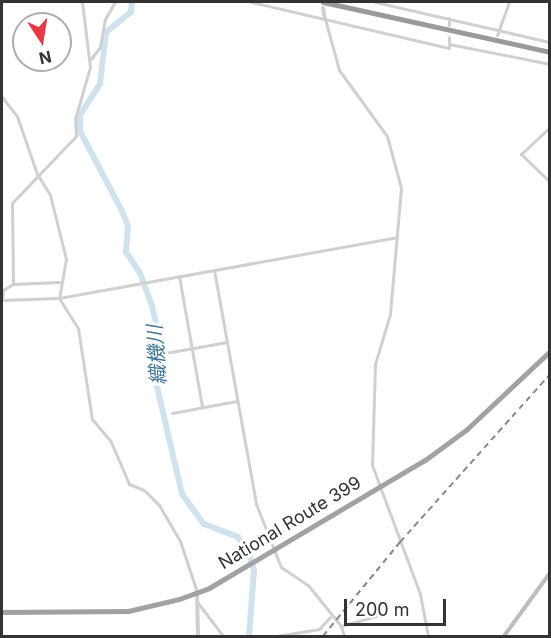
<!DOCTYPE html>
<meta charset="utf-8">
<style>
body{margin:0}
#map{position:relative;width:551px;height:638px;overflow:hidden;background:#fff;font-family:Inter,"Noto Sans JP",sans-serif}
div>[style]{position:absolute}
.stream>*{height:1.5px;margin:-0.75px;padding:0 0.75px;transform-origin:0.75px;border-radius:0.75px;background:#cfe2ee}
.river>*{height:6px;margin:-3px;padding:0 3px;transform-origin:3px;border-radius:3px;background:#cfe2ee}
.minor>*{height:3px;margin:-1.5px;padding:0 1.5px;transform-origin:1.5px;border-radius:1.5px;background:#d0d0d0}
.tertiary>*{height:4px;margin:-2px;padding:0 2px;transform-origin:2px;border-radius:2px;background:#d0d0d0}
.secondary>*{height:4px;margin:-2px;padding:0 2px;transform-origin:2px;border-radius:2px;background:#bdbdbd}
.trunk>*{height:5px;margin:-2.5px;padding:0 2.5px;transform-origin:2.5px;border-radius:2.5px;background:#a2a2a2}
.motorway>*{height:5px;margin:-2.5px;padding:0 2.5px;transform-origin:2.5px;border-radius:2.5px;background:#9a9a9a}
.rail>*{height:1.5px;margin-top:-0.75px;transform-origin:0;background:repeating-linear-gradient(90deg,#888 0 6px,transparent 0 10.5px)}
span{translate:-50% -50%;white-space:nowrap;text-align:center;line-height:1.15;-webkit-text-stroke:6px #fff;paint-order:stroke}
.street-label{font-size:18px;color:#333}
.water-label{font-size:20px;color:#3f7597;font-style:italic}
.frame{position:absolute;inset:0;border:3px solid #333;pointer-events:none}
.north{position:absolute;left:12px;top:12px;width:60px;height:60px;box-sizing:border-box;background:#fff;border:2px solid #adadad;border-radius:50%;rotate:168deg;font-size:16px;font-weight:700;line-height:24px;text-align:center;color:#333}
.north::after{content:'';display:block;margin:auto;width:21px;height:27px;background:#e63946;clip-path:polygon(50% 0,100% 100%,50% 72%,0 100%)}
.scale{position:absolute;left:344px;top:599px;width:102px;height:27px;box-sizing:border-box;border:3px solid #333;border-top:0;padding-left:8px;font-size:18px;line-height:21px;white-space:nowrap;color:#333;-webkit-text-stroke:4px #fff;paint-order:stroke}
</style>
<div id="map">
<div class="stream">
<div style="left:2px;top:216px;width:10px;rotate:90deg"></div>
</div>
<div class="river">
<div style="left:132px;top:2px;width:10px;rotate:96deg"></div>
<div style="left:131px;top:12px;width:32px;rotate:141deg"></div>
<div style="left:106px;top:32px;width:52px;rotate:96.6deg"></div>
<div style="left:100px;top:84px;width:37px;rotate:123deg"></div>
<div style="left:80px;top:115px;width:16px;rotate:90deg"></div>
<div style="left:80px;top:131px;width:93px;rotate:62.3deg"></div>
<div style="left:123px;top:213px;width:15px;rotate:70deg"></div>
<div style="left:128px;top:227px;width:25px;rotate:95deg"></div>
<div style="left:126px;top:252px;width:25px;rotate:56deg"></div>
<div style="left:140px;top:273px;width:35px;rotate:70deg"></div>
<div style="left:152px;top:306px;width:22px;rotate:77deg"></div>
<div style="left:157px;top:327px;width:51px;rotate:92.2deg"></div>
<div style="left:155px;top:378px;width:119px;rotate:76.9deg"></div>
<div style="left:182px;top:494px;width:37px;rotate:54deg"></div>
<div style="left:204px;top:524px;width:36px;rotate:21deg"></div>
<div style="left:238px;top:537px;width:23px;rotate:59deg"></div>
<div style="left:250px;top:557px;width:15px;rotate:74deg"></div>
<div style="left:254px;top:571px;width:65px;rotate:94.4deg"></div>
</div>
<div class="minor">
<div style="left:251px;top:2px;width:203px;rotate:13.1deg"></div>
<div style="left:449px;top:48px;width:11px;rotate:-90deg"></div>
<div style="left:375px;top:2px;width:180px;rotate:12.9deg"></div>
<div style="left:449px;top:18px;width:7px;rotate:90deg"></div>
<div style="left:325px;top:19px;width:53px;rotate:74.6deg"></div>
<div style="left:339px;top:70px;width:82px;rotate:54deg"></div>
<div style="left:387px;top:136px;width:54px;rotate:74.9deg"></div>
<div style="left:401px;top:188px;width:126px;rotate:95deg"></div>
<div style="left:390px;top:314px;width:52px;rotate:106.7deg"></div>
<div style="left:375px;top:364px;width:101px;rotate:91.7deg"></div>
<div style="left:372px;top:465px;width:138px;rotate:69.6deg"></div>
<div style="left:420px;top:594px;width:43px;rotate:79.2deg"></div>
<div style="left:497px;top:35px;width:35px;rotate:-70deg"></div>
<div style="left:449px;top:44px;width:103px;rotate:11.2deg"></div>
<div style="left:91px;top:59px;width:15px;rotate:-53deg"></div>
<div style="left:100px;top:47px;width:28px;rotate:-80deg"></div>
<div style="left:105px;top:19px;width:20px;rotate:-60deg"></div>
<div style="left:2px;top:97px;width:24px;rotate:52deg"></div>
<div style="left:17px;top:116px;width:61px;rotate:71deg"></div>
<div style="left:37px;top:174px;width:25px;rotate:58deg"></div>
<div style="left:50px;top:195px;width:66px;rotate:76deg"></div>
<div style="left:66px;top:259px;width:40px;rotate:100deg"></div>
<div style="left:59px;top:298px;width:36px;rotate:58deg"></div>
<div style="left:78px;top:328px;width:92px;rotate:81.3deg"></div>
<div style="left:92px;top:419px;width:30px;rotate:50deg"></div>
<div style="left:111px;top:442px;width:46px;rotate:66.8deg"></div>
<div style="left:129px;top:484px;width:16px;rotate:22deg"></div>
<div style="left:144px;top:490px;width:21px;rotate:45deg"></div>
<div style="left:159px;top:505px;width:42px;rotate:59.7deg"></div>
<div style="left:180px;top:541px;width:54px;rotate:71.6deg"></div>
<div style="left:550px;top:127px;width:40px;rotate:137deg"></div>
<div style="left:521px;top:154px;width:40px;rotate:44deg"></div>
<div style="left:214px;top:270px;width:238px;rotate:79.8deg"></div>
<div style="left:256px;top:504px;width:68px;rotate:68.4deg"></div>
<div style="left:281px;top:567px;width:32px;rotate:34deg"></div>
<div style="left:308px;top:585px;width:53px;rotate:51.2deg"></div>
<div style="left:341px;top:626px;width:10px;rotate:73deg"></div>
<div style="left:179px;top:276px;width:133px;rotate:80deg"></div>
<div style="left:13px;top:284px;width:81px;rotate:-90.7deg"></div>
<div style="left:12px;top:203px;width:93px;rotate:-46.3deg"></div>
<div style="left:76px;top:136px;width:17px;rotate:-93deg"></div>
<div style="left:75px;top:119px;width:54px;rotate:-73.9deg"></div>
<div style="left:90px;top:67px;width:65px;rotate:-97deg"></div>
<div style="left:2px;top:300px;width:57px;rotate:-2deg"></div>
<div style="left:59px;top:298px;width:343px;rotate:-10.2deg"></div>
<div style="left:2px;top:300px;width:10px;rotate:-84deg"></div>
<div style="left:3px;top:290px;width:12px;rotate:-31deg"></div>
<div style="left:13px;top:284px;width:46px;rotate:-2.5deg"></div>
<div style="left:165px;top:353px;width:63px;rotate:-10.1deg"></div>
<div style="left:172px;top:413px;width:66px;rotate:-10.5deg"></div>
<div style="left:198px;top:603px;width:41px;rotate:52.9deg"></div>
<div style="left:341px;top:626px;width:36px;rotate:-16deg"></div>
<div style="left:276px;top:636px;width:44px;rotate:-9.2deg"></div>
<div style="left:319px;top:629px;width:16px;rotate:-47deg"></div>
</div>
<div class="tertiary">
<div style="left:323px;top:8px;width:11px;rotate:80deg"></div>
<div style="left:197px;top:592px;width:44px;rotate:88.7deg"></div>
</div>
<div class="secondary">
<div style="left:504px;top:636px;width:78px;rotate:-53.9deg"></div>
</div>
<div class="trunk">
<div style="left:2px;top:612px;width:126px;rotate:-0.5deg"></div>
<div style="left:128px;top:611px;width:52px;rotate:-13.2deg"></div>
<div style="left:179px;top:599px;width:32px;rotate:-20deg"></div>
<div style="left:209px;top:588px;width:251px;rotate:-30.7deg"></div>
<div style="left:425px;top:460px;width:52px;rotate:-36.4deg"></div>
<div style="left:467px;top:429px;width:114px;rotate:-43.2deg"></div>
</div>
<div class="motorway">
<div style="left:323px;top:2px;width:232px;rotate:12.4deg"></div>
</div>
<div class="rail">
<div style="left:323px;top:636px;width:122px;rotate:-50.7deg"></div>
<div style="left:400px;top:542px;width:225px;rotate:-48.2deg"></div>
</div>
<div class="street-label">
<span style="left:290px;top:523px;rotate:-31deg">National Route 399</span>
</div>
<div class="water-label">
<span style="left:157px;top:355px;rotate:-94deg">織機川</span>
</div>
<div class="frame"></div>
<div class="north">N</div>
<div class="scale">200 m</div>
</div>
